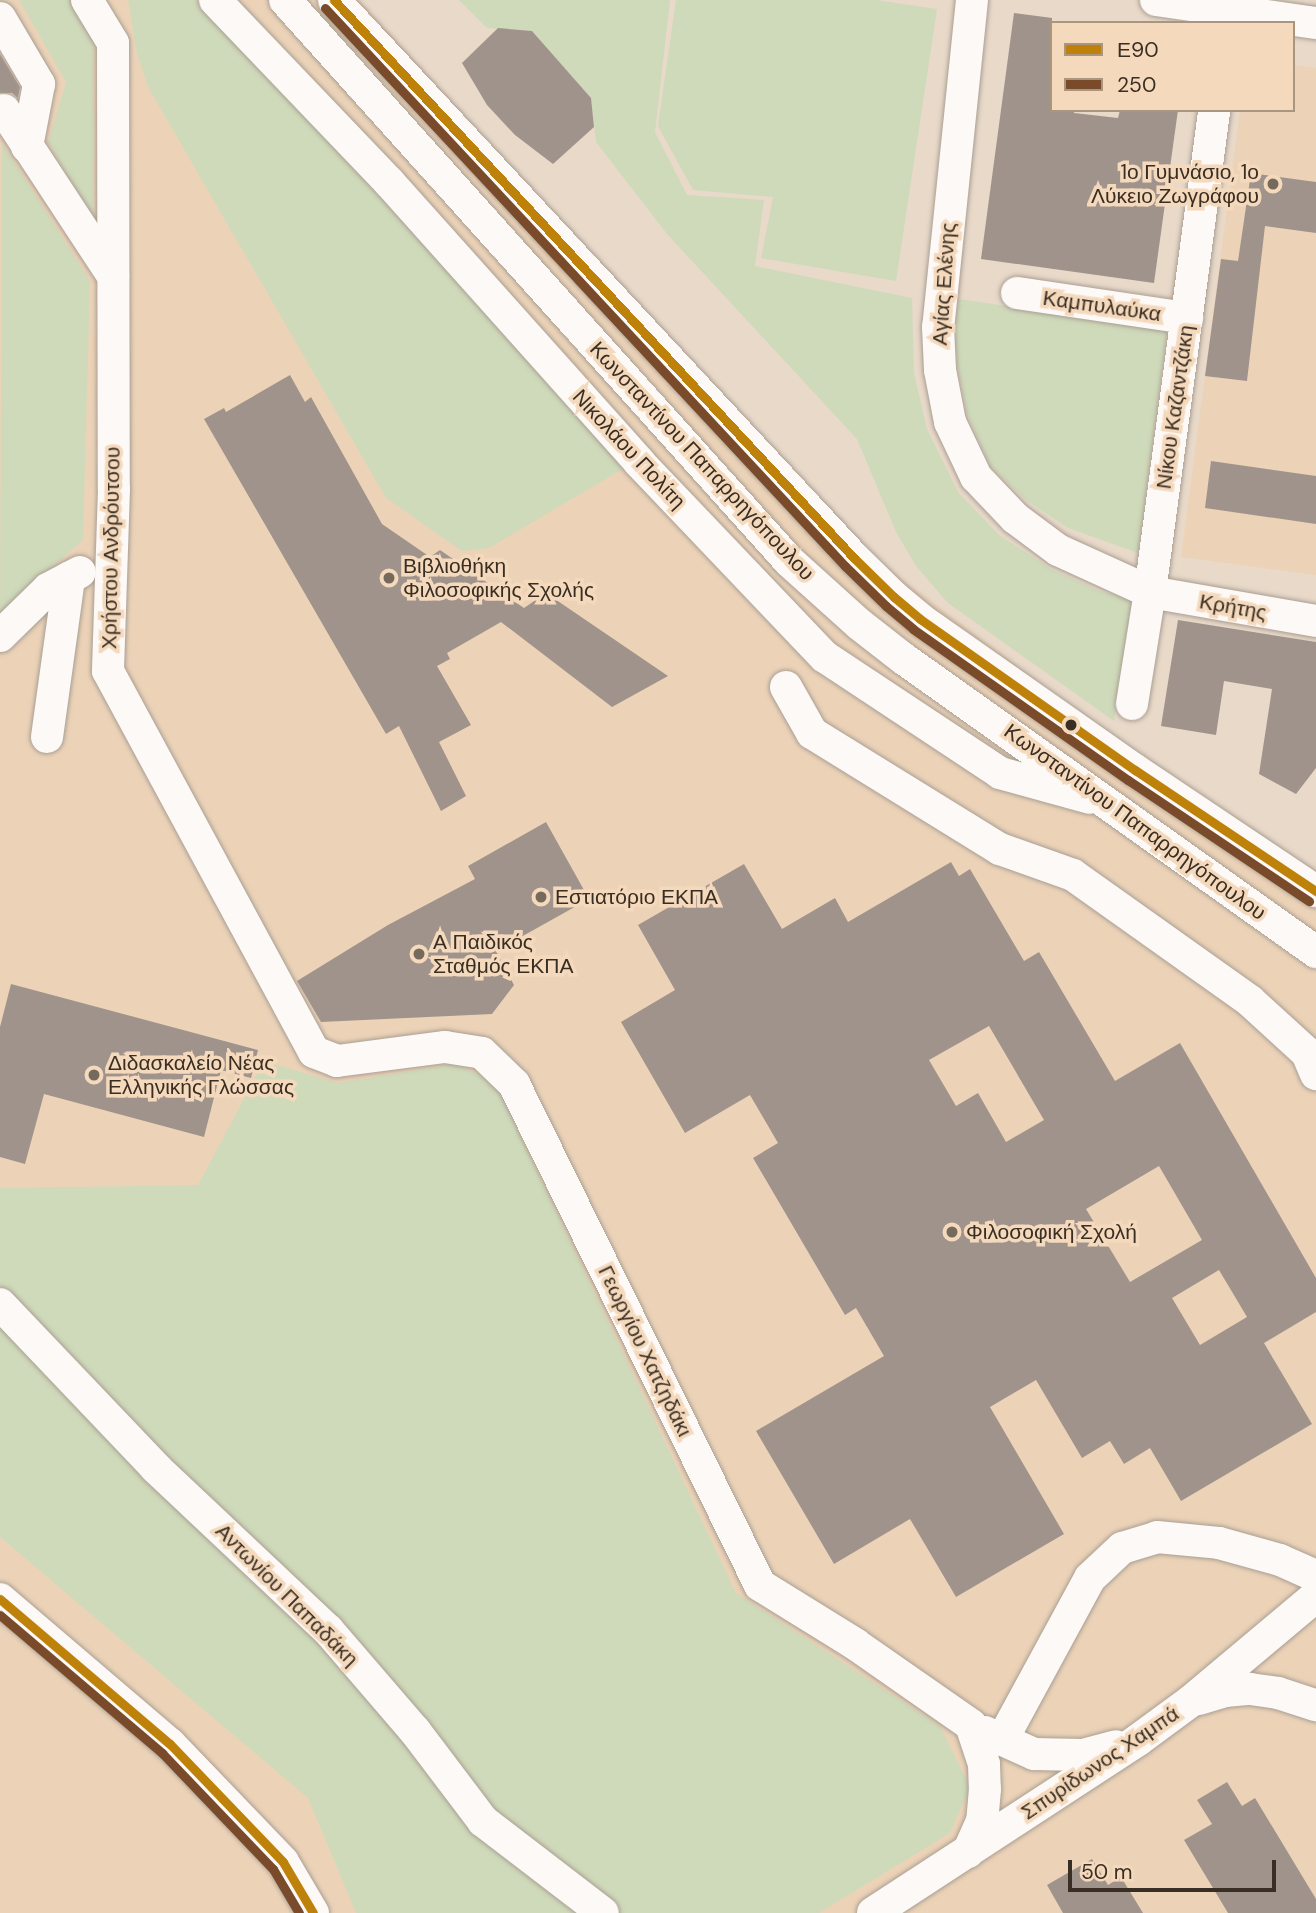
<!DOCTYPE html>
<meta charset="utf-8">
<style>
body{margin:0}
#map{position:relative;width:1316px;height:1913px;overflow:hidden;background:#e8d9c9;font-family:"DM Sans",sans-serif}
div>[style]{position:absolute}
.built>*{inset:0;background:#ecd3b8}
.green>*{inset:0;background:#cfdaba}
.building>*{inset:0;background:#a0938b}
.roads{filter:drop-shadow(0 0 2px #aa9f93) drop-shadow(0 0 2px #aa9f93)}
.minor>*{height:32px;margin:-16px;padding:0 16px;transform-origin:16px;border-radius:16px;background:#fcf9f7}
.bus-1>*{height:9px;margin:-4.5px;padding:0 4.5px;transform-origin:4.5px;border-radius:4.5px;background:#be820a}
.bus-2>*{height:9px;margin:-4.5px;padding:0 4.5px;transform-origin:4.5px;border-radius:4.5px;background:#7a4b2a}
.dots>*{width:19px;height:19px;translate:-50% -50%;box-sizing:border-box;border:4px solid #f5d9bc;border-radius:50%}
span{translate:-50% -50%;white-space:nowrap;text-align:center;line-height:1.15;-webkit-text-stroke:7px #f5d9bc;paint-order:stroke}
.poi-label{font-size:21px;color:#392e23}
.right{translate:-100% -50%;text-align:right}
.left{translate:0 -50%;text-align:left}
.street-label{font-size:21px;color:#392e23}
.legend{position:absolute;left:1050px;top:21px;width:245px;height:91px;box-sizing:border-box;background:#f5d9bc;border:2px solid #aa957f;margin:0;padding:9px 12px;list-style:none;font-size:21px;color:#392e23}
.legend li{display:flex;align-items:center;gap:14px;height:35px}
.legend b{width:35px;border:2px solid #aa957f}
.scale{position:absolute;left:1068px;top:1860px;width:208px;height:32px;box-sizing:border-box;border:4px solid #392e23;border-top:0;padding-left:9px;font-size:21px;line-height:24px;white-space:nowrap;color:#392e23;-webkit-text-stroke:5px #f5d9bc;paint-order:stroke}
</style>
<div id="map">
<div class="built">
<div style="clip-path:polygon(0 0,359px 0,858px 546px,1118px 742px,1316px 881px,1316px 1913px,0 1913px)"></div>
<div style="clip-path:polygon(1293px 65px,1316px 68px,1316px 575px,1181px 557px,1240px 110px,1293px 110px)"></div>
</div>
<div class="green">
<div style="clip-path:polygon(19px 0,74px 0,94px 38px,93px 218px,48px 143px,66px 82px)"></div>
<div style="clip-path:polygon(128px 0,196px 0,631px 464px,489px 548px,462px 551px,386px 498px,148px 87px,137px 53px)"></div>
<div style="clip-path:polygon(459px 0,670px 0,655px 132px,687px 195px,764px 200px,755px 266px,912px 298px,914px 373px,927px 429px,958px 492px,999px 535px,1051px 569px,1099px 591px,1135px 600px,1114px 721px,948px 603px,916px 566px,896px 532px,857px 439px,667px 234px,596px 142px,591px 98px,532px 31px,487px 28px)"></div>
<div style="clip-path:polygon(676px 0,876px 0,937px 9px,896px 281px,761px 258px,773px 197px,693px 190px,658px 126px)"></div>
<div style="clip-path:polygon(2px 143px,90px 281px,83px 540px,50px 569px,0 624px)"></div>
<div style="clip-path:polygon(959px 299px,1167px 330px,1138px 553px,1068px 528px,1026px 500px,990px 466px,967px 413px,957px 363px,955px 325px)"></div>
<div style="clip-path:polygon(264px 1061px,337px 1083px,454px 1064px,494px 1080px,736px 1593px,940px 1726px,970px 1787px,950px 1833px,819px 1913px,356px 1913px,308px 1798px,0 1537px,0 1188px,198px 1185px)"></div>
</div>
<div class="building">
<div style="clip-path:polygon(1014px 13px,1052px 18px,1052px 110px,1074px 110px,1074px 113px,1118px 118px,1120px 110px,1178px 110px,1154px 283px,981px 259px)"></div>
<div style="clip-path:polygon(498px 28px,532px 31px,591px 98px,594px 127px,553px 164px,515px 135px,487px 105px,462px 63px)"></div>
<div style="clip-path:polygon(0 54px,20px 87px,18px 98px,12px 93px,0 93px)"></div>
<div style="clip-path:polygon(1251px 173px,1316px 182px,1316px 233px,1265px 226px,1247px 381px,1205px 376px,1221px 259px,1238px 261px)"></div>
<div style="clip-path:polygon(290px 375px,305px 402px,311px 397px,382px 524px,430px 557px,440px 550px,524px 608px,546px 593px,668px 676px,612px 707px,501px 622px,447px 653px,450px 659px,437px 666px,471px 725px,439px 742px,466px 796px,441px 811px,399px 726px,386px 734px,204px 419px,224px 408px,226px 412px)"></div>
<div style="clip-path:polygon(1211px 461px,1316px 476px,1316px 524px,1205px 508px)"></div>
<div style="clip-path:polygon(1178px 620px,1316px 642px,1316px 768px,1296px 794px,1259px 774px,1272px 689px,1224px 681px,1216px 735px,1161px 726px)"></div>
<div style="clip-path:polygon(546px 822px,589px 899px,496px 951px,514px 985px,492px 1014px,321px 1022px,297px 981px,388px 925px,475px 879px,468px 866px)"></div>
<div style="clip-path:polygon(evenodd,951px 862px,959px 876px,970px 869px,1024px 961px,1039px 952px,1115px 1081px,1180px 1043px,1316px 1278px,1316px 1312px,1264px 1343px,1312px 1424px,1181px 1501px,1150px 1448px,1124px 1464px,1110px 1441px,1082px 1458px,1036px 1380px,990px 1407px,1064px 1534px,956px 1597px,910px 1519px,834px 1564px,756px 1431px,884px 1356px,856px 1308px,845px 1315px,753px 1158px,778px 1143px,750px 1095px,685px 1133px,621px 1022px,675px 990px,638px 925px,744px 864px,782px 929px,835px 898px,848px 922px,951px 862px,989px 1026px,1044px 1120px,1006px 1142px,978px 1093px,956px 1106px,929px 1060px,989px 1026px,951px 862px,1159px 1166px,1202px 1240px,1130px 1282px,1086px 1209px,1159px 1166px,951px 862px,1219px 1270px,1247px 1317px,1200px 1345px,1172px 1298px,1219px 1270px)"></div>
<div style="clip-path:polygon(11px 984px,258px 1050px,251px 1078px,221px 1070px,204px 1137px,44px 1094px,25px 1164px,0 1157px,0 1027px)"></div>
<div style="clip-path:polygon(1227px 1782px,1242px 1806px,1255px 1798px,1316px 1899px,1316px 1913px,1228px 1913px,1184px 1840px,1212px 1824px,1197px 1800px)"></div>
<div style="clip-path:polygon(1092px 1859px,1108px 1885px,1121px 1877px,1143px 1913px,1063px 1913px,1047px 1885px)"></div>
</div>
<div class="roads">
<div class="minor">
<div style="left:87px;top:0;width:50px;rotate:58.8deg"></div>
<div style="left:113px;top:43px;width:446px;rotate:89.9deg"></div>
<div style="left:114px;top:489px;width:182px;rotate:91.9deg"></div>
<div style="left:108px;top:671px;width:433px;rotate:61.6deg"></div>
<div style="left:314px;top:1052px;width:25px;rotate:21deg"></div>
<div style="left:337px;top:1061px;width:109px;rotate:-7.4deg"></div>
<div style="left:445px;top:1047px;width:37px;rotate:9deg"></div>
<div style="left:482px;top:1053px;width:45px;rotate:44.1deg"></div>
<div style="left:514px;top:1084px;width:558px;rotate:63.85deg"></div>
<div style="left:760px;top:1585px;width:112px;rotate:31.8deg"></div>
<div style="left:855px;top:1644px;width:141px;rotate:34.9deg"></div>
<div style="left:971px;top:1725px;width:41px;rotate:71.6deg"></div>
<div style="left:984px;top:1764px;width:25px;rotate:88deg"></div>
<div style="left:985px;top:1789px;width:32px;rotate:95deg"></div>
<div style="left:982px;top:1821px;width:34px;rotate:114deg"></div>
<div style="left:215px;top:0;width:252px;rotate:46.3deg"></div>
<div style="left:389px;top:182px;width:375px;rotate:48.2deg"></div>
<div style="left:639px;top:462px;width:269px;rotate:46.4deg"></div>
<div style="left:825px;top:657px;width:210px;rotate:33.5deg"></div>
<div style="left:1000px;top:773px;width:93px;rotate:15.5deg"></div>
<div style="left:285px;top:0;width:754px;rotate:48.06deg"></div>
<div style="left:789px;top:561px;width:94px;rotate:42deg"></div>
<div style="left:859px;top:624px;width:57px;rotate:37.9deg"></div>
<div style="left:904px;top:659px;width:506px;rotate:35.42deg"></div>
<div style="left:334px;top:0;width:763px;rotate:47.02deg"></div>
<div style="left:854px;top:558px;width:56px;rotate:44.3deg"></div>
<div style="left:894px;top:597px;width:34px;rotate:40deg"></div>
<div style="left:920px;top:619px;width:263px;rotate:35.1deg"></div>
<div style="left:1135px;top:770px;width:218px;rotate:33.8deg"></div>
<div style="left:972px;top:0;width:329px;rotate:95.9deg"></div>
<div style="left:938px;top:327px;width:43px;rotate:87.3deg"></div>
<div style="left:940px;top:370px;width:53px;rotate:79.1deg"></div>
<div style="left:950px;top:422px;width:61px;rotate:64.7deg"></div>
<div style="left:976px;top:477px;width:57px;rotate:46.4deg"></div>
<div style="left:1015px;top:518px;width:54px;rotate:36.7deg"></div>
<div style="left:1058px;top:550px;width:101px;rotate:24.5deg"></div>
<div style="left:1150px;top:592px;width:169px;rotate:9.9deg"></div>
<div style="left:1156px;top:0;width:162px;rotate:8.2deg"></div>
<div style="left:0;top:18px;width:77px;rotate:59.4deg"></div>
<div style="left:39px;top:84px;width:64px;rotate:100.8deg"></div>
<div style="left:4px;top:110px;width:199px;rotate:56.7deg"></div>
<div style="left:1017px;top:293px;width:172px;rotate:8.4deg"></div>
<div style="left:0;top:636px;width:67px;rotate:-44.4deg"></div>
<div style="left:48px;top:589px;width:36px;rotate:-28deg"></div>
<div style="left:786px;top:687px;width:53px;rotate:60.5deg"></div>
<div style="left:812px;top:733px;width:221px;rotate:31.7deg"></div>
<div style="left:1000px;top:849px;width:77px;rotate:19.6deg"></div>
<div style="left:1073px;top:875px;width:217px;rotate:35.4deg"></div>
<div style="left:1250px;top:1001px;width:77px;rotate:42.4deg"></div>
<div style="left:1307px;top:1053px;width:23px;rotate:67deg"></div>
<div style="left:1132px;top:704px;width:113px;rotate:-80.9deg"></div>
<div style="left:1150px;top:592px;width:486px;rotate:-82.4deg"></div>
<div style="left:47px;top:737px;width:161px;rotate:-82.1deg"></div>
<div style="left:0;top:1304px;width:226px;rotate:46.4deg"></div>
<div style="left:156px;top:1468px;width:236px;rotate:43.3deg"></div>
<div style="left:328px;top:1630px;width:133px;rotate:49.3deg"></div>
<div style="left:415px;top:1731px;width:113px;rotate:52.9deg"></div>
<div style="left:483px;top:1821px;width:151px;rotate:37.5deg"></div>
<div style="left:0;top:1599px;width:223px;rotate:40.5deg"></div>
<div style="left:170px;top:1744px;width:163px;rotate:46.2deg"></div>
<div style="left:283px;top:1862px;width:59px;rotate:59.5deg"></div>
<div style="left:1199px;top:1699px;width:27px;rotate:-17deg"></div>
<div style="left:1225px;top:1691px;width:25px;rotate:-5deg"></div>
<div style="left:1250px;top:1689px;width:28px;rotate:8deg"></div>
<div style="left:1278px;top:1693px;width:40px;rotate:18deg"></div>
<div style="left:985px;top:1732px;width:54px;rotate:24.2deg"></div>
<div style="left:1034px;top:1754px;width:49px;rotate:1.2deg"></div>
<div style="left:1083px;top:1755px;width:34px;rotate:-15deg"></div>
<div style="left:1002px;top:1740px;width:184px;rotate:-61.5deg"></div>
<div style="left:1090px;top:1578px;width:44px;rotate:-43.2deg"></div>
<div style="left:1122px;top:1548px;width:37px;rotate:-17deg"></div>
<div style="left:1157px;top:1537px;width:62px;rotate:5.5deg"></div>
<div style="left:1219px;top:1543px;width:63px;rotate:15.6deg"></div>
<div style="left:1280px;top:1560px;width:39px;rotate:24deg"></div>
<div style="left:873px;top:1913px;width:316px;rotate:-33.1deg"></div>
<div style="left:1138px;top:1740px;width:66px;rotate:-36.3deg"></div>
<div style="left:1191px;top:1701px;width:163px;rotate:-40deg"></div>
</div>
</div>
<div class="bus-1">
<div style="left:334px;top:0;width:763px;rotate:47.02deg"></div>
<div style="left:854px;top:558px;width:56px;rotate:44.3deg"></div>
<div style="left:894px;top:597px;width:34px;rotate:40deg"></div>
<div style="left:920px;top:619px;width:263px;rotate:35.1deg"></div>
<div style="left:1135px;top:770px;width:218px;rotate:33.8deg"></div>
<div style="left:0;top:1599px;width:223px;rotate:40.5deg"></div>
<div style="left:170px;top:1744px;width:163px;rotate:46.2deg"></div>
<div style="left:283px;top:1862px;width:59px;rotate:59.5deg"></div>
</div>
<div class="bus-2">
<div style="left:325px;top:8px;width:763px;rotate:47.02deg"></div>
<div style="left:845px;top:566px;width:57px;rotate:44.3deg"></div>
<div style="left:886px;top:606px;width:35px;rotate:40deg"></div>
<div style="left:913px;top:629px;width:263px;rotate:35.1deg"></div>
<div style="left:1128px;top:780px;width:218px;rotate:33.8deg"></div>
<div style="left:0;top:1615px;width:213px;rotate:40.4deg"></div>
<div style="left:162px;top:1753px;width:161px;rotate:46.3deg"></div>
<div style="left:273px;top:1869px;width:51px;rotate:59.4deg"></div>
</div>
<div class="dots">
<div style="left:1273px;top:184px;background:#766a5d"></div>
<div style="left:389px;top:578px;background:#766a5d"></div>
<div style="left:1071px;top:725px;background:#392e23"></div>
<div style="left:541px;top:897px;background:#766a5d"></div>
<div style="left:419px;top:954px;background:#766a5d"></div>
<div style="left:94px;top:1075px;background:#766a5d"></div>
<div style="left:952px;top:1232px;background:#766a5d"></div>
</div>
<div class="poi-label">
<span class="right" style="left:1259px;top:184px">1ο Γυμνάσιο, 1ο<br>Λύκειο Ζωγράφου</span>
<span class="left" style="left:403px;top:578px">Βιβλιοθήκη<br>Φιλοσοφικής Σχολής</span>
<span class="left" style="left:555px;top:897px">Εστιατόριο ΕΚΠΑ</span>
<span class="left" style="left:433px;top:954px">Α Παιδικός<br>Σταθμός ΕΚΠΑ</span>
<span class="left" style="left:108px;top:1075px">Διδασκαλείο Νέας<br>Ελληνικής Γλώσσας</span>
<span class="left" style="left:966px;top:1232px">Φιλοσοφική Σχολή</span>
</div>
<div class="street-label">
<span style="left:944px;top:284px;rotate:-86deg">Αγίας Ελένης</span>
<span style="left:1102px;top:306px;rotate:8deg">Καμπυλαύκα</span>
<span style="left:1175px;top:407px;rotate:-82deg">Νίκου Καζαντζάκη</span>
<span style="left:629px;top:449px;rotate:47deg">Νικολάου Πολίτη</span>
<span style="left:702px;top:461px;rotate:47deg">Κωνσταντίνου Παπαρρηγόπουλου</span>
<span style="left:111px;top:548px;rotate:-89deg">Χρήστου Ανδρόυτσου</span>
<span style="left:1233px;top:607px;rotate:10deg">Κρήτης</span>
<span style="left:1135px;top:822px;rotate:36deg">Κωνσταντίνου Παπαρρηγόπουλου</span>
<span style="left:645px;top:1351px;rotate:64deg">Γεωργίου Χατζηδάκι</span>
<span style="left:287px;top:1595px;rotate:45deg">Αντωνίου Παπαδάκη</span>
<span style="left:1100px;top:1763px;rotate:-34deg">Σπυρίδωνος Χαμπά</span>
</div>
<ul class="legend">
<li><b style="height:9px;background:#be820a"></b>Ε90</li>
<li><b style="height:9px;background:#7a4b2a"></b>250</li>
</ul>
<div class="scale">50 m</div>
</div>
